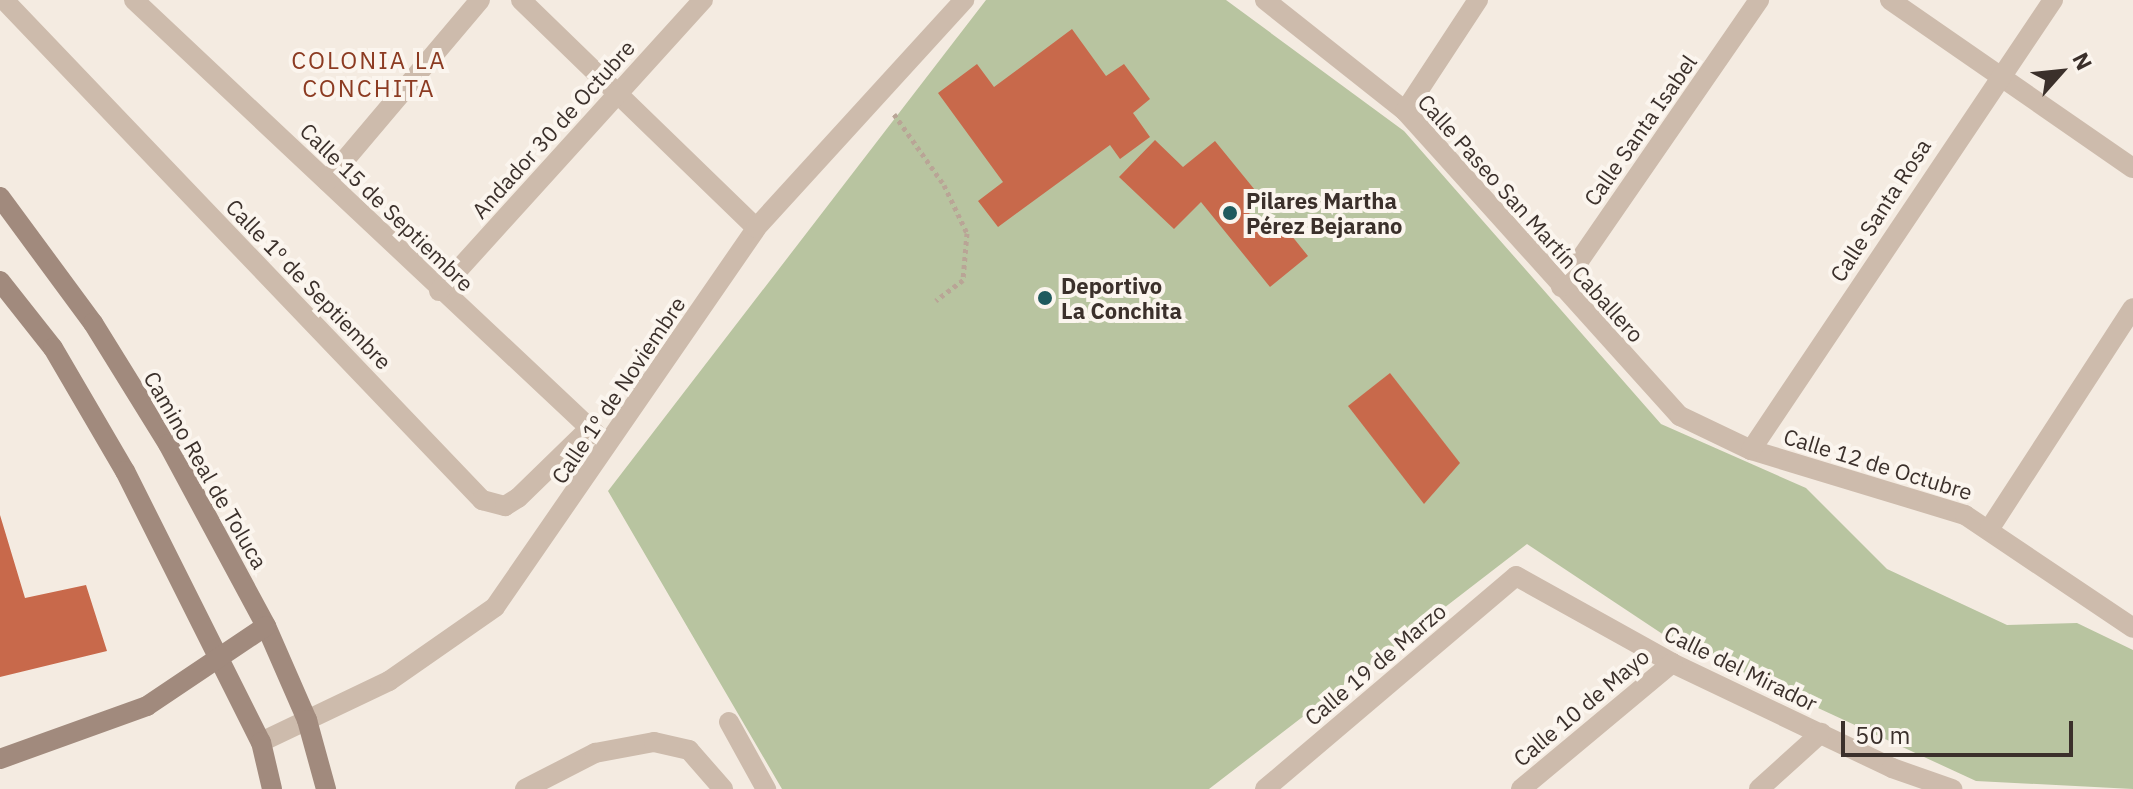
<!DOCTYPE html>
<meta charset="utf-8">
<style>
body{margin:0}
#map{position:relative;width:2133px;height:789px;overflow:hidden;background:#f4ebe1;font-family:"IBM Plex Sans",sans-serif}
div>[style]{position:absolute}
.green>*{inset:0;background:#b8c4a0}
.building>*{inset:0;background:#c8694b}
.path>*{height:5px;margin-top:-2.5px;transform-origin:0;background:repeating-linear-gradient(90deg,#b9a596 0 4px,transparent 0 8px)}
.street>*{height:20px;margin:-10px;padding:0 10px;transform-origin:10px;border-radius:10px;background:#cdbbac}
.secondary>*{height:20px;margin:-10px;padding:0 10px;transform-origin:10px;border-radius:10px;background:#a18a7d}
.dots>*{width:22px;height:22px;translate:-50% -50%;box-sizing:border-box;border:4px solid #fbf5ee;border-radius:50%}
span{translate:-50% -50%;white-space:nowrap;text-align:center;line-height:1.15;-webkit-text-stroke:8px #fbf5ee;paint-order:stroke}
.street-label{font-size:22px;color:#3b302b}
.poi-label{font-size:22px;color:#3b302b;font-weight:700}
.left{translate:0 -50%;text-align:left}
.neighbourhood-label{font-size:24px;color:#8c3b22;letter-spacing:2px}
.north{position:absolute;left:2021px;top:32px;width:80px;height:80px;-webkit-text-stroke:6px #fbf5ee;paint-order:stroke;rotate:63deg;font-size:22px;font-weight:700;line-height:32px;text-align:center;color:#3b302b}
.north::after{content:'';display:block;margin:auto;width:28px;height:36px;background:#3b302b;clip-path:polygon(50% 0,100% 100%,50% 72%,0 100%)}
.scale{position:absolute;left:1841px;top:721px;width:232px;height:36px;box-sizing:border-box;border:4px solid #3b302b;border-top:0;padding-left:10px;font-size:24px;line-height:28px;white-space:nowrap;color:#3b302b;-webkit-text-stroke:6px #fbf5ee;paint-order:stroke}
</style>
<div id="map">
<div class="green">
<div style="clip-path:polygon(986px 0,1226px 0,1404px 131px,1661px 424px,1806px 488px,1887px 569px,2007px 625px,2077px 623px,2133px 650px,2133px 789px,1976px 781px,1673px 641px,1527px 544px,1209px 789px,782px 789px,608px 491px)"></div>
</div>
<div class="building">
<div style="clip-path:polygon(1072px 29px,1106px 76px,1124px 64px,1150px 99px,1133px 113px,1150px 137px,1120px 159px,1110px 145px,998px 227px,978px 201px,1003px 182px,938px 93px,977px 64px,994px 87px)"></div>
<div style="clip-path:polygon(1155px 140px,1183px 167px,1215px 141px,1259px 195px,1244px 207px,1265px 232px,1279px 220px,1308px 256px,1270px 287px,1201px 202px,1174px 229px,1119px 177px)"></div>
<div style="clip-path:polygon(1390px 373px,1460px 463px,1424px 504px,1348px 406px)"></div>
<div style="clip-path:polygon(0 515px,25px 598px,86px 585px,107px 651px,0 677px)"></div>
</div>
<div class="path">
<div style="left:894px;top:114px;width:87px;rotate:54.8deg"></div>
<div style="left:944px;top:185px;width:53px;rotate:64.4deg"></div>
<div style="left:967px;top:233px;width:47px;rotate:94.9deg"></div>
<div style="left:963px;top:280px;width:34px;rotate:143deg"></div>
</div>
<div class="street">
<div style="left:4px;top:0;width:692px;rotate:46.29deg"></div>
<div style="left:482px;top:500px;width:24px;rotate:15deg"></div>
<div style="left:505px;top:506px;width:15px;rotate:-32deg"></div>
<div style="left:518px;top:498px;width:100px;rotate:-44.2deg"></div>
<div style="left:134px;top:0;width:635px;rotate:43.21deg"></div>
<div style="left:521px;top:0;width:327px;rotate:44.1deg"></div>
<div style="left:1265px;top:0;width:179px;rotate:38.4deg"></div>
<div style="left:1405px;top:111px;width:411px;rotate:48deg"></div>
<div style="left:1680px;top:416px;width:79px;rotate:25.6deg"></div>
<div style="left:1751px;top:450px;width:224px;rotate:16.9deg"></div>
<div style="left:1965px;top:515px;width:202px;rotate:33.9deg"></div>
<div style="left:1890px;top:0;width:295px;rotate:34.7deg"></div>
<div style="left:1405px;top:111px;width:133px;rotate:-56.7deg"></div>
<div style="left:327px;top:181px;width:237px;rotate:-49.8deg"></div>
<div style="left:1561px;top:287px;width:349px;rotate:-55.4deg"></div>
<div style="left:439px;top:291px;width:393px;rotate:-47.8deg"></div>
<div style="left:1751px;top:450px;width:542px;rotate:-56.13deg"></div>
<div style="left:1990px;top:528px;width:262px;rotate:-57deg"></div>
<div style="left:729px;top:722px;width:77px;rotate:61.1deg"></div>
<div style="left:261px;top:742px;width:142px;rotate:-25.5deg"></div>
<div style="left:389px;top:681px;width:129px;rotate:-34.9deg"></div>
<div style="left:495px;top:607px;width:460px;rotate:-55.4deg"></div>
<div style="left:756px;top:228px;width:309px;rotate:-47.6deg"></div>
<div style="left:525px;top:789px;width:79px;rotate:-27.2deg"></div>
<div style="left:595px;top:753px;width:60px;rotate:-10.6deg"></div>
<div style="left:654px;top:742px;width:36px;rotate:13deg"></div>
<div style="left:689px;top:750px;width:52px;rotate:48.9deg"></div>
<div style="left:1265px;top:789px;width:329px;rotate:-40.3deg"></div>
<div style="left:1516px;top:576px;width:179px;rotate:29.1deg"></div>
<div style="left:1672px;top:663px;width:244px;rotate:25.5deg"></div>
<div style="left:1892px;top:768px;width:64px;rotate:19.3deg"></div>
<div style="left:1521px;top:789px;width:197px;rotate:-39.8deg"></div>
<div style="left:1759px;top:789px;width:84px;rotate:-42.1deg"></div>
</div>
<div class="secondary">
<div style="left:0;top:197px;width:157px;rotate:53.6deg"></div>
<div style="left:93px;top:323px;width:142px;rotate:58.2deg"></div>
<div style="left:168px;top:444px;width:207px;rotate:61.7deg"></div>
<div style="left:266px;top:626px;width:103px;rotate:66.4deg"></div>
<div style="left:307px;top:720px;width:72px;rotate:74.6deg"></div>
<div style="left:0;top:281px;width:85px;rotate:51.7deg"></div>
<div style="left:53px;top:348px;width:143px;rotate:59.7deg"></div>
<div style="left:125px;top:471px;width:303px;rotate:63.4deg"></div>
<div style="left:261px;top:742px;width:48px;rotate:76.8deg"></div>
<div style="left:0;top:759px;width:156px;rotate:-19.8deg"></div>
<div style="left:147px;top:706px;width:143px;rotate:-33.9deg"></div>
</div>
<div class="dots">
<div style="left:1230px;top:213px;background:#1f5a5e"></div>
<div style="left:1045px;top:298px;background:#1f5a5e"></div>
</div>
<div class="street-label">
<span style="left:553px;top:129px;rotate:-48deg">Andador 30 de Octubre</span>
<span style="left:1640px;top:130px;rotate:-55deg">Calle Santa Isabel</span>
<span style="left:387px;top:207px;rotate:44deg">Calle 15 de Septiembre</span>
<span style="left:1880px;top:210px;rotate:-57deg">Calle Santa Rosa</span>
<span style="left:1531px;top:218px;rotate:48deg">Calle Paseo San Martín Caballero</span>
<span style="left:309px;top:284px;rotate:46deg">Calle 1º de Septiembre</span>
<span style="left:618px;top:390px;rotate:-56deg">Calle 1º de Noviembre</span>
<span style="left:1878px;top:464px;rotate:17deg">Calle 12 de Octubre</span>
<span style="left:206px;top:470px;rotate:60deg">Camino Real de Toluca</span>
<span style="left:1375px;top:664px;rotate:-40deg">Calle 19 de Marzo</span>
<span style="left:1741px;top:668px;rotate:26deg">Calle del Mirador</span>
<span style="left:1581px;top:707px;rotate:-40deg">Calle 10 de Mayo</span>
</div>
<div class="poi-label">
<span class="left" style="left:1246px;top:213px">Pilares Martha<br>Pérez Bejarano</span>
<span class="left" style="left:1061px;top:298px">Deportivo<br>La Conchita</span>
</div>
<div class="neighbourhood-label">
<span style="left:369px;top:75px">COLONIA LA<br>CONCHITA</span>
</div>
<div class="north">N</div>
<div class="scale">50 m</div>
</div>
